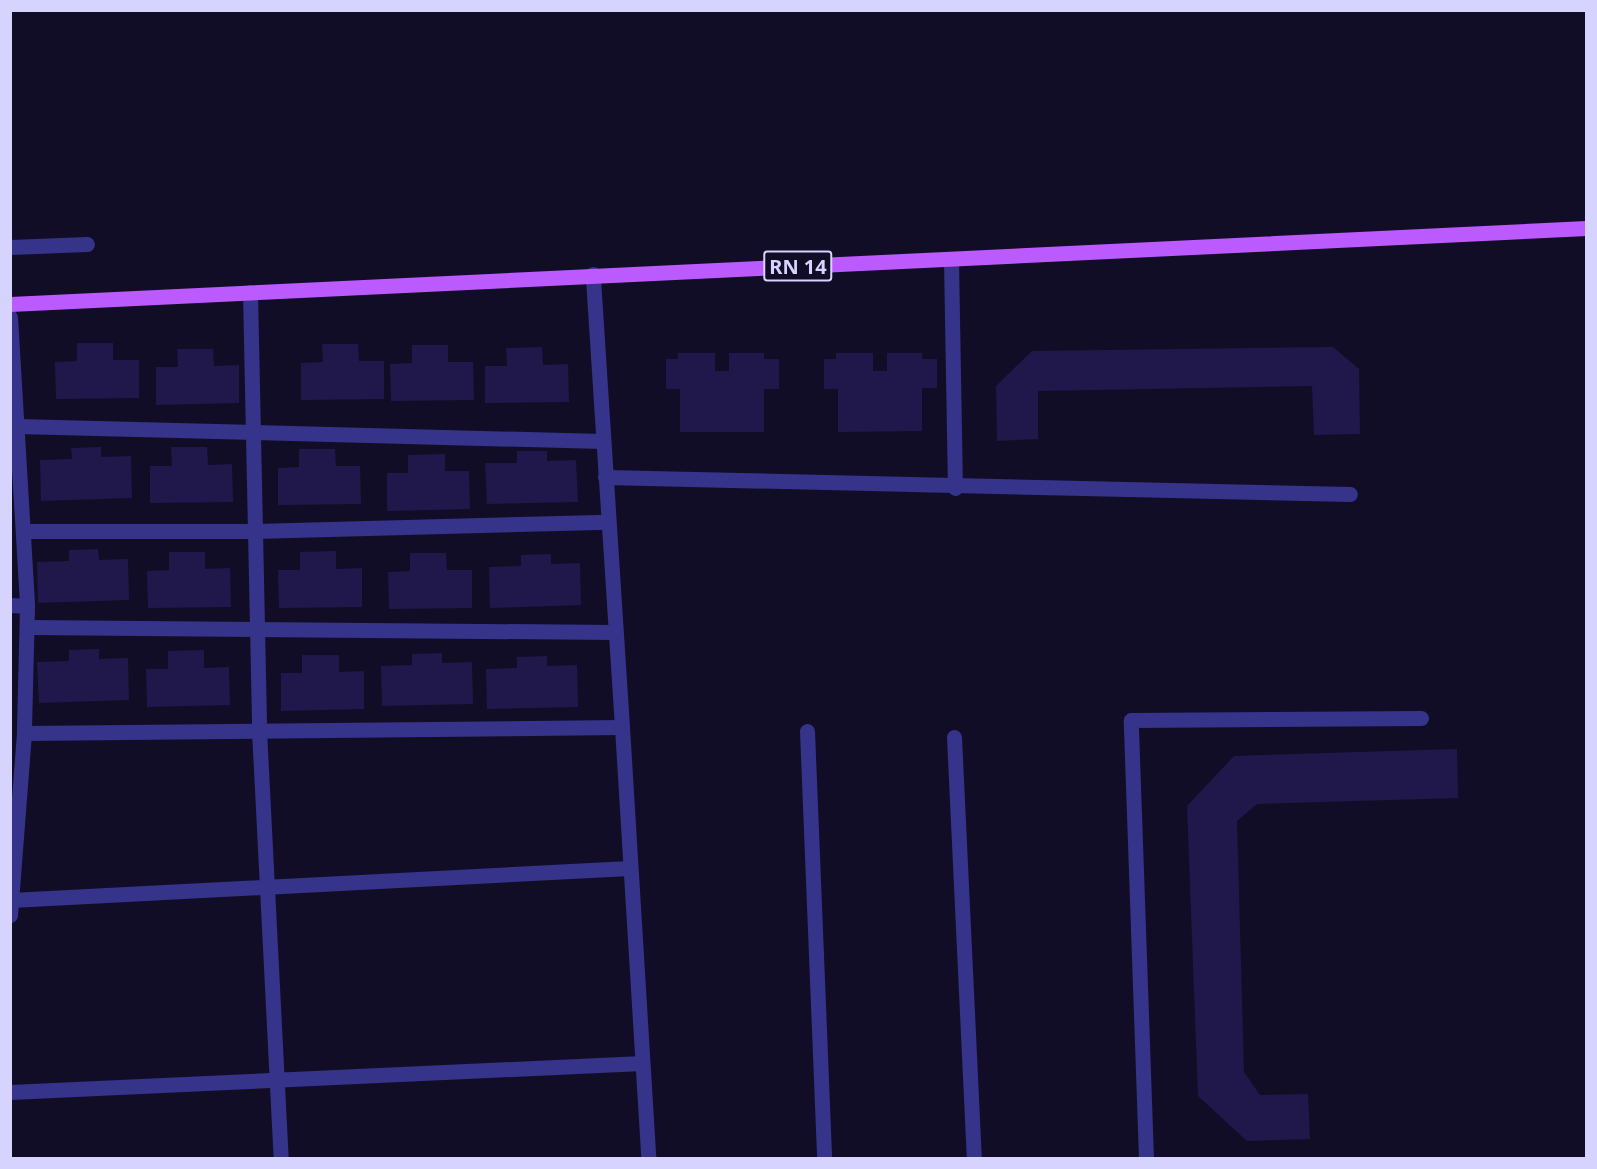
<!DOCTYPE html>
<style>
body{margin:0}
#map{position:relative;width:1597px;height:1169px;overflow:hidden;background:#110d27;font-family:"Noto Sans",sans-serif}
div>[style]{position:absolute}
.building>*{inset:0;background:#20184a}
.minor>*{height:15px;margin:-7.5px;padding:0 7.5px;transform-origin:7.5px;border-radius:7.5px;background:#35348a}
.major>*{height:15px;margin:-7.5px;padding:0 7.5px;transform-origin:7.5px;border-radius:7.5px;background:#bb5aff}
span{translate:-50% -50%;white-space:nowrap;text-align:center;line-height:1.15;-webkit-text-stroke:5px #110d27;paint-order:stroke}
.shield-label span{padding:2px 4px;background:#110d27;border:2px solid;border-radius:4px;-webkit-text-stroke-width:0}
.shield-label{font-size:20px;color:#d7d3ff;font-weight:700}
.frame{position:absolute;inset:0;border:12px solid #d7d3ff;pointer-events:none}
</style>
<div id="map">
<div class="building">
<div style="clip-path:polygon(77px 343px,113px 343px,113px 360px,139px 360px,139px 398px,56px 399px,55px 362px,77px 361px)"></div>
<div style="clip-path:polygon(322px 344px,358px 344px,359px 361px,384px 361px,384px 399px,301px 400px,301px 363px,323px 362px)"></div>
<div style="clip-path:polygon(412px 345px,448px 345px,448px 362px,473px 362px,474px 400px,391px 401px,390px 364px,412px 363px)"></div>
<div style="clip-path:polygon(542px 347px,543px 365px,568px 364px,569px 402px,485px 403px,485px 366px,507px 366px,506px 348px)"></div>
<div style="clip-path:polygon(1333px 347px,1359px 369px,1360px 434px,1314px 435px,1312px 386px,1038px 391px,1038px 439px,997px 441px,996px 386px,1032px 351px)"></div>
<div style="clip-path:polygon(177px 349px,213px 349px,214px 366px,239px 365px,239px 403px,156px 405px,156px 367px,178px 367px)"></div>
<div style="clip-path:polygon(678px 353px,715px 353px,715px 371px,729px 371px,729px 353px,764px 353px,764px 359px,779px 359px,779px 389px,764px 389px,764px 432px,680px 432px,680px 389px,666px 389px,666px 359px,678px 359px)"></div>
<div style="clip-path:polygon(836px 353px,873px 353px,873px 371px,887px 371px,887px 353px,922px 353px,922px 359px,937px 359px,937px 388px,922px 388px,922px 431px,838px 432px,838px 389px,824px 389px,824px 359px,836px 359px)"></div>
<div style="clip-path:polygon(101px 447px,101px 457px,131px 456px,132px 498px,41px 501px,40px 460px,72px 459px,71px 448px)"></div>
<div style="clip-path:polygon(171px 447px,207px 447px,208px 465px,232px 464px,233px 502px,150px 503px,150px 466px,172px 466px)"></div>
<div style="clip-path:polygon(299px 449px,335px 449px,336px 466px,360px 466px,361px 504px,278px 505px,278px 468px,299px 467px)"></div>
<div style="clip-path:polygon(517px 451px,547px 451px,547px 461px,576px 460px,578px 502px,487px 504px,485px 463px,517px 463px)"></div>
<div style="clip-path:polygon(445px 454px,445px 471px,469px 471px,470px 509px,387px 511px,387px 473px,408px 473px,408px 455px)"></div>
<div style="clip-path:polygon(98px 549px,99px 560px,128px 559px,129px 600px,38px 603px,37px 562px,69px 561px,69px 550px)"></div>
<div style="clip-path:polygon(336px 551px,336px 569px,362px 568px,362px 607px,279px 608px,278px 570px,300px 570px,300px 552px)"></div>
<div style="clip-path:polygon(169px 552px,205px 552px,205px 569px,230px 568px,231px 607px,148px 608px,147px 571px,169px 570px)"></div>
<div style="clip-path:polygon(410px 553px,446px 553px,447px 570px,472px 570px,472px 608px,389px 609px,388px 572px,410px 571px)"></div>
<div style="clip-path:polygon(551px 554px,551px 564px,580px 563px,581px 605px,490px 608px,489px 567px,521px 566px,521px 555px)"></div>
<div style="clip-path:polygon(99px 649px,99px 659px,128px 658px,129px 700px,39px 703px,37px 662px,69px 661px,69px 650px)"></div>
<div style="clip-path:polygon(204px 650px,204px 668px,229px 667px,230px 705px,147px 707px,146px 669px,168px 669px,168px 651px)"></div>
<div style="clip-path:polygon(442px 653px,442px 663px,472px 662px,473px 704px,382px 706px,381px 666px,412px 665px,412px 654px)"></div>
<div style="clip-path:polygon(302px 655px,339px 655px,339px 672px,364px 671px,364px 709px,281px 711px,281px 673px,302px 673px)"></div>
<div style="clip-path:polygon(547px 656px,547px 666px,577px 665px,578px 707px,487px 709px,486px 669px,517px 668px,517px 657px)"></div>
<div style="clip-path:polygon(1457px 749px,1458px 798px,1257px 804px,1237px 821px,1244px 1072px,1260px 1095px,1308px 1094px,1310px 1139px,1247px 1141px,1198px 1096px,1187px 806px,1234px 756px)"></div>
</div>
<div class="minor">
<div style="left:10px;top:247px;width:77px;rotate:-2.2deg"></div>
<div style="left:951px;top:260px;width:228px;rotate:89deg"></div>
<div style="left:250px;top:292px;width:438px;rotate:88.8deg"></div>
<div style="left:259px;top:730px;width:429px;rotate:87.1deg"></div>
<div style="left:10px;top:317px;width:289px;rotate:86.6deg"></div>
<div style="left:27px;top:606px;width:127px;rotate:91.4deg"></div>
<div style="left:24px;top:733px;width:598px;rotate:-0.57deg"></div>
<div style="left:622px;top:727px;width:454px;rotate:-93.7deg"></div>
<div style="left:17px;top:426px;width:586px;rotate:1.47deg"></div>
<div style="left:605px;top:477px;width:745px;rotate:1.31deg"></div>
<div style="left:23px;top:531px;width:231px"></div>
<div style="left:254px;top:531px;width:354px;rotate:-1.5deg"></div>
<div style="left:10px;top:605px;width:17px;rotate:3deg"></div>
<div style="left:27px;top:627px;width:587px;rotate:0.49deg"></div>
<div style="left:622px;top:727px;width:432px;rotate:86.5deg"></div>
<div style="left:807px;top:731px;width:427px;rotate:87.7deg"></div>
<div style="left:954px;top:737px;width:421px;rotate:87.3deg"></div>
<div style="left:11px;top:900px;width:619px;rotate:-2.96deg"></div>
<div style="left:10px;top:915px;width:183px;rotate:-85.6deg"></div>
<div style="left:10px;top:1092px;width:633px;rotate:-2.63deg"></div>
<div style="left:1146px;top:1158px;width:438px;rotate:-92deg"></div>
<div style="left:1131px;top:720px;width:290px;rotate:-0.4deg"></div>
</div>
<div class="major">
<div style="left:10px;top:304px;width:1578px;rotate:-2.76deg"></div>
</div>
<div class="shield-label">
<span style="left:798px;top:266px">RN 14</span>
</div>
<div class="frame"></div>
</div>
